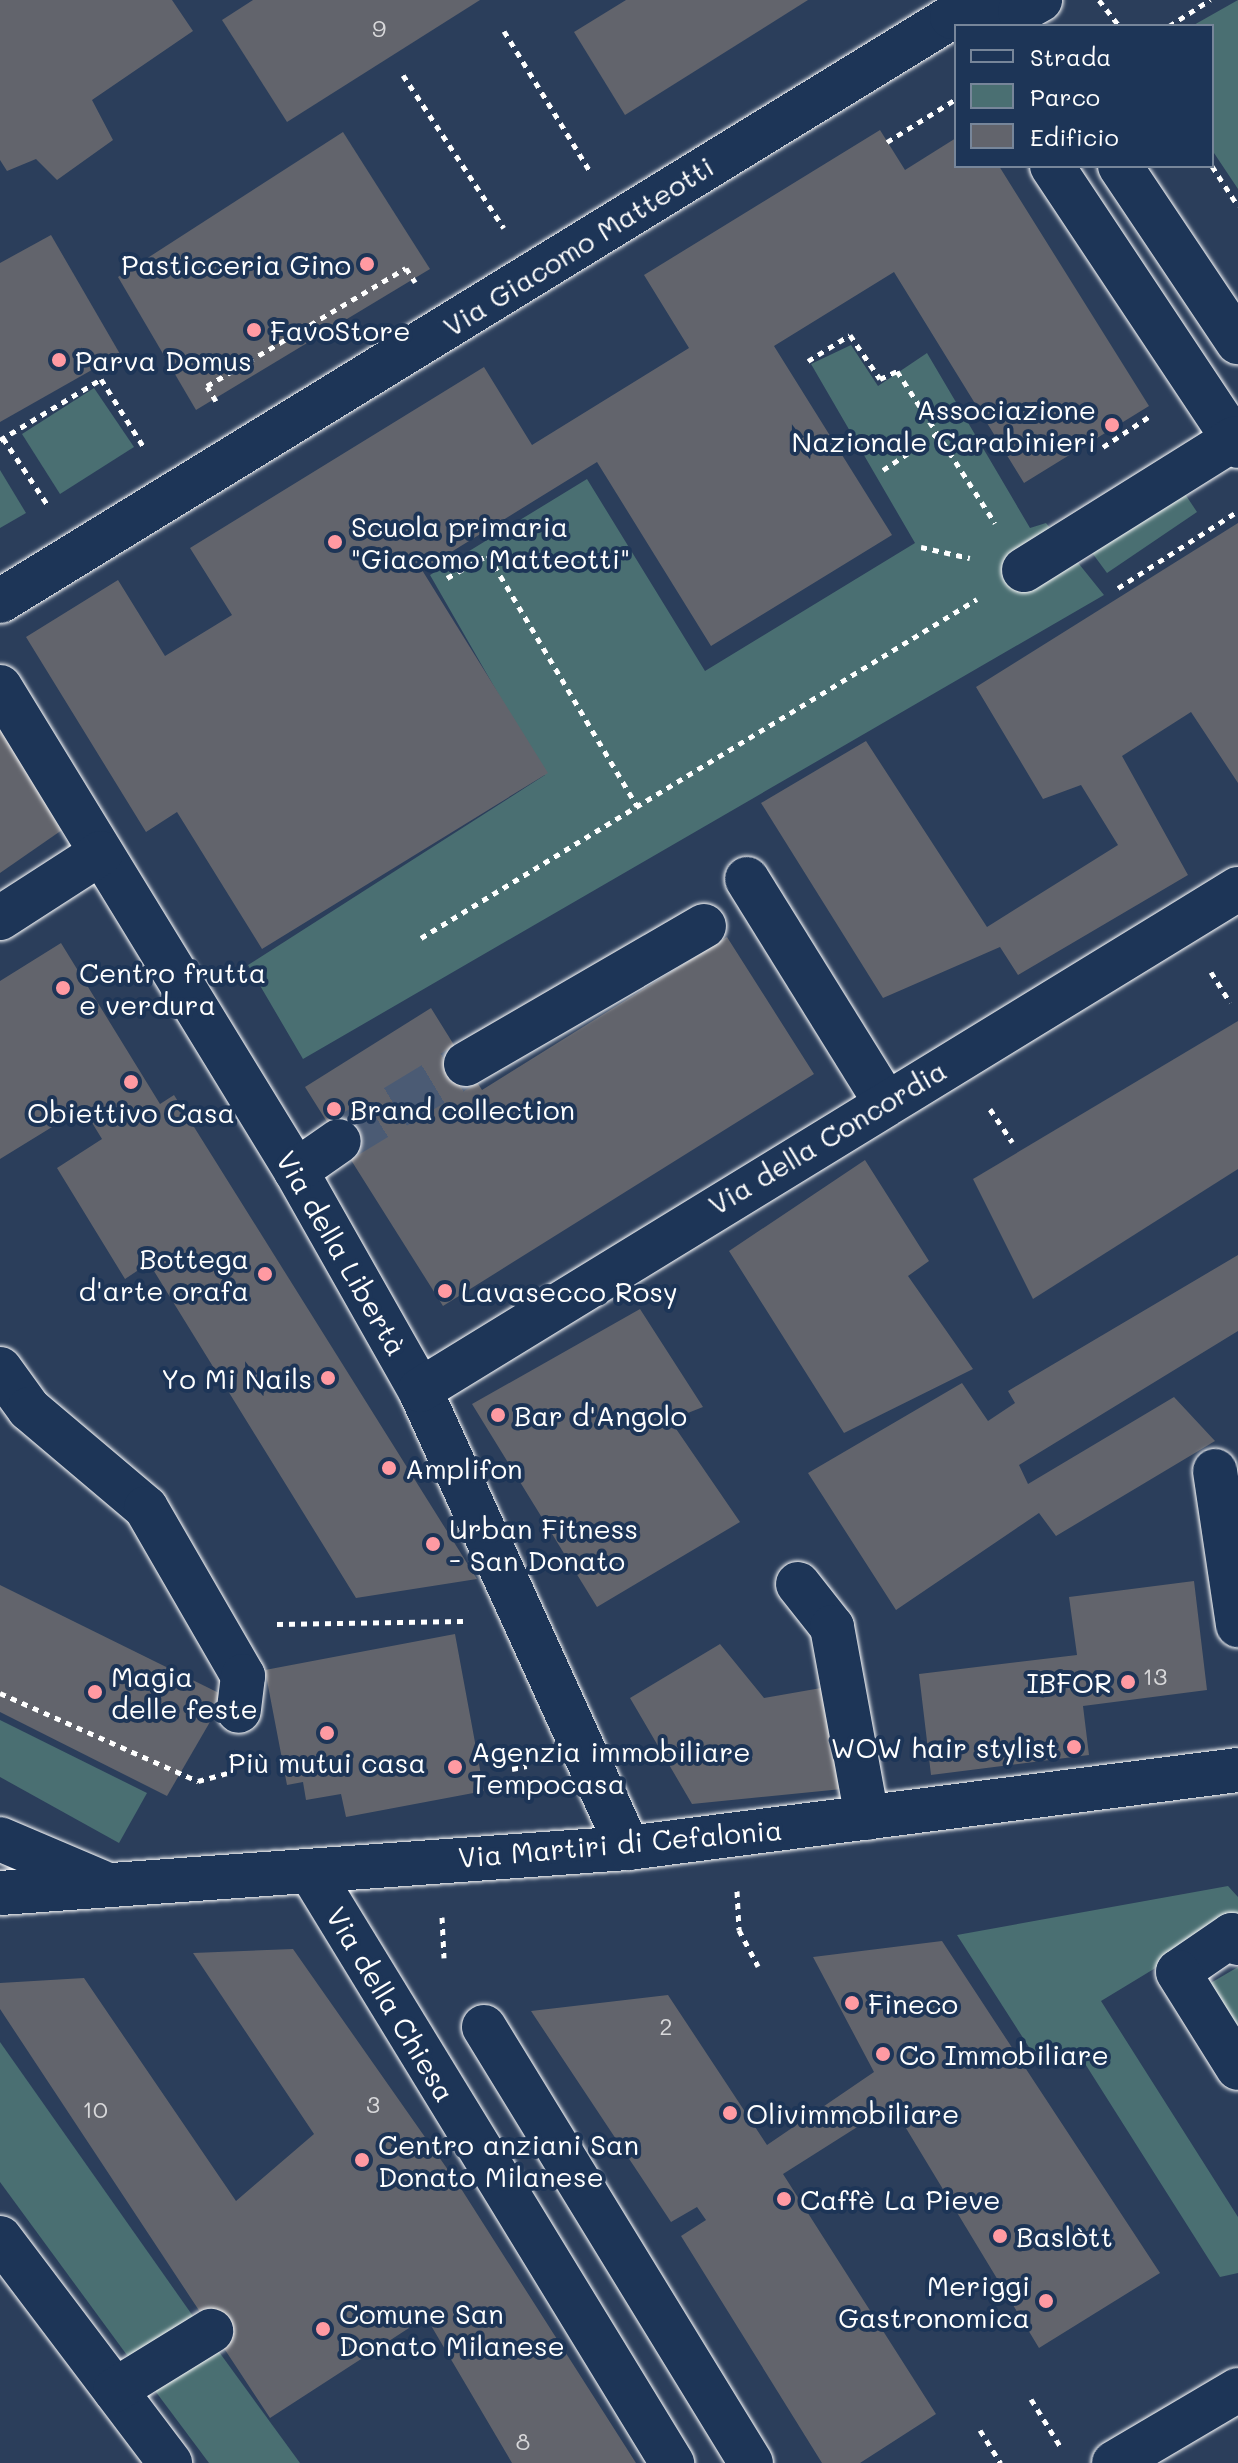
<!DOCTYPE html>
<meta charset="utf-8">
<style>
body{margin:0}
#map{position:relative;width:1238px;height:2463px;overflow:hidden;background:#2b3e5b;font-family:Mali,sans-serif}
div>[style]{position:absolute}
.green>*{inset:0;background:#4a6f72}
.building>*{inset:0;background:#62646c}
.minor-tunnel>*{height:44px;margin-top:-22px;transform-origin:0;background:repeating-linear-gradient(90deg,#4b5b74 0 44px,transparent 0 66px)}
.path>*{height:5px;margin-top:-2.5px;transform-origin:0;background:repeating-linear-gradient(90deg,#fff 0 6px,transparent 0 12px)}
.roads{filter:drop-shadow(0 0 2px #fff) drop-shadow(0 0 2px #fff)}
.minor>*{height:44px;margin:-22px;padding:0 22px;transform-origin:22px;border-radius:22px;background:#1d3557}
.dots>*{width:22px;height:22px;translate:-50% -50%;box-sizing:border-box;border:4px solid #1d3557;border-radius:50%}
span{translate:-50% -50%;white-space:nowrap;text-align:center;line-height:1.15;-webkit-text-stroke:8px #1d3557;paint-order:stroke}
.number-label{font-size:24px;color:#d8d8da}
.number-label span{-webkit-text-stroke-width:0}
.street-label{font-size:28px;color:#fff}
.poi-label{font-size:28px;color:#fff}
.right{translate:-100% -50%;text-align:right}
.left{translate:0 -50%;text-align:left}
.legend{position:absolute;left:954px;top:24px;width:260px;height:144px;box-sizing:border-box;background:#1d3557;border:2px solid #77869a;margin:0;padding:10px 14px;list-style:none;font-size:24px;color:#fff}
.legend li{display:flex;align-items:center;gap:16px;height:40px}
.legend b{width:40px;border:2px solid #77869a}
</style>
<div id="map">
<div class="green">
<div style="clip-path:polygon(1238px 0,1238px 189px,1212px 150px,1212px 26px,1192px 26px)"></div>
<div style="clip-path:polygon(851px 345px,878px 386px,927px 353px,1030px 528px,1046px 523px,1104px 595px,303px 1059px,248px 965px,545px 775px,430px 575px,587px 479px,705px 671px,915px 543px,811px 364px)"></div>
<div style="clip-path:polygon(94px 388px,134px 447px,60px 494px,22px 434px)"></div>
<div style="clip-path:polygon(0 470px,26px 513px,0 528px)"></div>
<div style="clip-path:polygon(1181px 488px,1197px 512px,1107px 573px,1090px 550px)"></div>
<div style="clip-path:polygon(0 1720px,147px 1793px,119px 1843px,0 1777px)"></div>
<div style="clip-path:polygon(1228px 1886px,1238px 1897px,1238px 1918px,1101px 2001px,1238px 2217px,1238px 2273px,1220px 2277px,1077px 2051px,1034px 2055px,957px 1935px)"></div>
<div style="clip-path:polygon(1238px 1967px,1238px 2043px,1202px 1988px)"></div>
<div style="clip-path:polygon(0 2042px,195px 2319px,132px 2362px,0 2182px)"></div>
<div style="clip-path:polygon(214px 2345px,300px 2463px,209px 2463px,153px 2388px)"></div>
</div>
<div class="building">
<div style="clip-path:polygon(0 0,172px 0,193px 31px,92px 100px,113px 140px,57px 180px,36px 159px,7px 171px,0 160px)"></div>
<div style="clip-path:polygon(253px 0,480px 0,287px 122px,222px 20px)"></div>
<div style="clip-path:polygon(626px 0,808px 0,625px 115px,574px 32px)"></div>
<div style="clip-path:polygon(880px 130px,905px 170px,956px 138px,956px 166px,999px 166px,1149px 406px,1024px 483px,894px 272px,774px 346px,892px 535px,711px 646px,597px 462px,422px 570px,548px 773px,262px 949px,177px 812px,146px 832px,26px 637px,118px 580px,165px 656px,232px 615px,190px 548px,484px 367px,532px 445px,689px 348px,644px 275px)"></div>
<div style="clip-path:polygon(343px 132px,430px 269px,196px 410px,118px 277px)"></div>
<div style="clip-path:polygon(51px 235px,120px 354px,0 422px,0 263px)"></div>
<div style="clip-path:polygon(1238px 523px,1238px 783px,1191px 712px,1122px 756px,1188px 875px,1018px 975px,1000px 947px,883px 998px,761px 803px,866px 741px,987px 927px,1118px 845px,1081px 785px,1043px 799px,976px 687px)"></div>
<div style="clip-path:polygon(0 726px,62px 830px,0 873px)"></div>
<div style="clip-path:polygon(727px 937px,814px 1074px,443px 1306px,305px 1087px,431px 1008px,482px 1090px)"></div>
<div style="clip-path:polygon(61px 943px,160px 1104px,174px 1095px,477px 1579px,356px 1598px,149px 1263px,125px 1279px,57px 1168px,102px 1139px,83px 1108px,0 1159px,0 981px)"></div>
<div style="clip-path:polygon(1238px 1021px,1238px 1169px,1033px 1299px,973px 1179px)"></div>
<div style="clip-path:polygon(865px 1160px,929px 1261px,908px 1276px,973px 1369px,844px 1433px,729px 1251px)"></div>
<div style="clip-path:polygon(1238px 1255px,1238px 1331px,1019px 1465px,1028px 1484px,1174px 1397px,1215px 1441px,1056px 1536px,1039px 1513px,896px 1610px,808px 1473px,962px 1383px,988px 1421px,1015px 1403px,1008px 1391px)"></div>
<div style="clip-path:polygon(640px 1309px,703px 1407px,670px 1420px,740px 1522px,597px 1607px,472px 1404px)"></div>
<div style="clip-path:polygon(1194px 1581px,1207px 1690px,1083px 1706px,1089px 1755px,931px 1775px,919px 1674px,1077px 1655px,1069px 1597px)"></div>
<div style="clip-path:polygon(0 1585px,225px 1696px,167px 1796px,0 1712px)"></div>
<div style="clip-path:polygon(455px 1634px,484px 1791px,346px 1817px,341px 1794px,306px 1800px,303px 1782px,287px 1785px,265px 1670px)"></div>
<div style="clip-path:polygon(720px 1644px,764px 1698px,821px 1688px,842px 1789px,692px 1804px,630px 1698px)"></div>
<div style="clip-path:polygon(942px 1941px,1160px 2273px,1039px 2348px,892px 2105px,783px 2174px,936px 2414px,860px 2463px,822px 2463px,681px 2236px,706px 2220px,697px 2207px,671px 2222px,531px 2011px,668px 1995px,767px 2145px,874px 2072px,813px 1957px)"></div>
<div style="clip-path:polygon(293px 1949px,460px 2187px,636px 2463px,512px 2463px,426px 2317px,270px 2418px,0 2009px,0 1983px,84px 1978px,236px 2201px,314px 2134px,193px 1953px)"></div>
</div>
<div class="minor-tunnel">
<div style="left:339px;top:1141px;width:149px;rotate:-31.2deg"></div>
</div>
<div class="path">
<div style="left:1099px;top:0;width:33px;rotate:52deg"></div>
<div style="left:1169px;top:26px;width:49px;rotate:-32.4deg"></div>
<div style="left:504px;top:31px;width:167px;rotate:58.5deg"></div>
<div style="left:403px;top:75px;width:183px;rotate:56.6deg"></div>
<div style="left:887px;top:142px;width:81px;rotate:-31.9deg"></div>
<div style="left:1212px;top:166px;width:48px;rotate:57deg"></div>
<div style="left:808px;top:361px;width:49px;rotate:-31.8deg"></div>
<div style="left:850px;top:335px;width:53px;rotate:55.7deg"></div>
<div style="left:880px;top:379px;width:19px;rotate:-25deg"></div>
<div style="left:897px;top:371px;width:181px;rotate:57.2deg"></div>
<div style="left:216px;top:401px;width:17px;rotate:-121deg"></div>
<div style="left:207px;top:386px;width:231px;rotate:-30.7deg"></div>
<div style="left:406px;top:268px;width:17px;rotate:57deg"></div>
<div style="left:3px;top:438px;width:83px;rotate:56.3deg"></div>
<div style="left:0;top:440px;width:118px;rotate:-31.1deg"></div>
<div style="left:101px;top:379px;width:79px;rotate:57.9deg"></div>
<div style="left:1103px;top:447px;width:56px;rotate:-33.4deg"></div>
<div style="left:883px;top:470px;width:69px;rotate:-33.7deg"></div>
<div style="left:921px;top:547px;width:50px;rotate:12.7deg"></div>
<div style="left:447px;top:578px;width:47px;rotate:-29.3deg"></div>
<div style="left:488px;top:555px;width:292px;rotate:59.3deg"></div>
<div style="left:1118px;top:588px;width:143px;rotate:-32.7deg"></div>
<div style="left:421px;top:938px;width:651px;rotate:-31.37deg"></div>
<div style="left:1211px;top:972px;width:36px;rotate:58deg"></div>
<div style="left:990px;top:1109px;width:40px;rotate:56deg"></div>
<div style="left:277px;top:1624px;width:186px;rotate:-0.9deg"></div>
<div style="left:0;top:1693px;width:217px;rotate:24deg"></div>
<div style="left:198px;top:1781px;width:34px;rotate:-15deg"></div>
<div style="left:512px;top:1769px;width:15px;rotate:-11deg"></div>
<div style="left:737px;top:1891px;width:39px;rotate:87deg"></div>
<div style="left:739px;top:1930px;width:41px;rotate:62.2deg"></div>
<div style="left:442px;top:1917px;width:41px;rotate:87.2deg"></div>
<div style="left:1031px;top:2399px;width:55px;rotate:58.3deg"></div>
<div style="left:980px;top:2430px;width:39px;rotate:58deg"></div>
</div>
<div class="roads">
<div class="minor">
<div style="left:1052px;top:166px;width:336px;rotate:56.4deg"></div>
<div style="left:1120px;top:166px;width:212px;rotate:56.2deg"></div>
<div style="left:1024px;top:570px;width:248px;rotate:-32deg"></div>
<div style="left:0;top:601px;width:1117px;rotate:-31.53deg"></div>
<div style="left:952px;top:17px;width:68px;rotate:-5deg"></div>
<div style="left:1020px;top:11px;width:23px;rotate:-29deg"></div>
<div style="left:0;top:687px;width:567px;rotate:58.55deg"></div>
<div style="left:296px;top:1171px;width:252px;rotate:60.5deg"></div>
<div style="left:420px;top:1390px;width:503px;rotate:65.57deg"></div>
<div style="left:747px;top:879px;width:262px;rotate:58.2deg"></div>
<div style="left:0;top:918px;width:120px;rotate:-32.8deg"></div>
<div style="left:466px;top:1064px;width:275px;rotate:-30.1deg"></div>
<div style="left:296px;top:1171px;width:52px;rotate:-34.9deg"></div>
<div style="left:0;top:1369px;width:49px;rotate:54.1deg"></div>
<div style="left:29px;top:1409px;width:153px;rotate:40.2deg"></div>
<div style="left:146px;top:1508px;width:194px;rotate:60deg"></div>
<div style="left:243px;top:1676px;width:35px;rotate:97deg"></div>
<div style="left:420px;top:1390px;width:959px;rotate:-31.49deg"></div>
<div style="left:1215px;top:1471px;width:156px;rotate:81.5deg"></div>
<div style="left:798px;top:1584px;width:55px;rotate:51.7deg"></div>
<div style="left:832px;top:1627px;width:194px;rotate:79.6deg"></div>
<div style="left:0;top:1839px;width:110px;rotate:23.1deg"></div>
<div style="left:311px;top:1872px;width:693px;rotate:58.58deg"></div>
<div style="left:0;top:1893px;width:630px;rotate:-4.1deg"></div>
<div style="left:628px;top:1848px;width:615px;rotate:-7.29deg"></div>
<div style="left:1238px;top:1943px;width:10px;rotate:-127deg"></div>
<div style="left:1232px;top:1935px;width:65px;rotate:145.6deg"></div>
<div style="left:1178px;top:1972px;width:113px;rotate:58deg"></div>
<div style="left:484px;top:2027px;width:511px;rotate:58.52deg"></div>
<div style="left:0;top:2238px;width:282px;rotate:52.9deg"></div>
<div style="left:115px;top:2390px;width:113px;rotate:-31.6deg"></div>
<div style="left:1114px;top:2463px;width:144px;rotate:-30.5deg"></div>
</div>
</div>
<div class="dots">
<div style="left:367px;top:264px;background:#ff9aa2"></div>
<div style="left:254px;top:330px;background:#ff9aa2"></div>
<div style="left:59px;top:360px;background:#ff9aa2"></div>
<div style="left:1112px;top:425px;background:#ff9aa2"></div>
<div style="left:335px;top:542px;background:#ff9aa2"></div>
<div style="left:63px;top:988px;background:#ff9aa2"></div>
<div style="left:131px;top:1082px;background:#ff9aa2"></div>
<div style="left:334px;top:1109px;background:#ff9aa2"></div>
<div style="left:265px;top:1274px;background:#ff9aa2"></div>
<div style="left:445px;top:1291px;background:#ff9aa2"></div>
<div style="left:328px;top:1378px;background:#ff9aa2"></div>
<div style="left:498px;top:1415px;background:#ff9aa2"></div>
<div style="left:389px;top:1468px;background:#ff9aa2"></div>
<div style="left:433px;top:1544px;background:#ff9aa2"></div>
<div style="left:1128px;top:1682px;background:#ff9aa2"></div>
<div style="left:95px;top:1692px;background:#ff9aa2"></div>
<div style="left:327px;top:1733px;background:#ff9aa2"></div>
<div style="left:1074px;top:1747px;background:#ff9aa2"></div>
<div style="left:455px;top:1767px;background:#ff9aa2"></div>
<div style="left:852px;top:2003px;background:#ff9aa2"></div>
<div style="left:883px;top:2054px;background:#ff9aa2"></div>
<div style="left:730px;top:2113px;background:#ff9aa2"></div>
<div style="left:362px;top:2160px;background:#ff9aa2"></div>
<div style="left:784px;top:2199px;background:#ff9aa2"></div>
<div style="left:1000px;top:2236px;background:#ff9aa2"></div>
<div style="left:1046px;top:2301px;background:#ff9aa2"></div>
<div style="left:323px;top:2329px;background:#ff9aa2"></div>
</div>
<div class="number-label">
<span style="left:379px;top:28px">9</span>
<span style="left:1155px;top:1676px">13</span>
<span style="left:666px;top:2026px">2</span>
<span style="left:373px;top:2104px">3</span>
<span style="left:95px;top:2109px">10</span>
<span style="left:523px;top:2441px">8</span>
</div>
<div class="street-label">
<span style="left:578px;top:246px;rotate:-32deg">Via Giacomo Matteotti</span>
<span style="left:827px;top:1137px;rotate:-31deg">Via della Concordia</span>
<span style="left:342px;top:1253px;rotate:60deg">Via della Libertà</span>
<span style="left:620px;top:1843px;rotate:-5deg">Via Martiri di Cefalonia</span>
<span style="left:391px;top:2004px;rotate:59deg">Via della Chiesa</span>
</div>
<div class="poi-label">
<span class="right" style="left:351px;top:264px">Pasticceria Gino</span>
<span class="left" style="left:270px;top:330px">FavoStore</span>
<span class="left" style="left:75px;top:360px">Parva Domus</span>
<span class="right" style="left:1096px;top:425px">Associazione<br>Nazionale Carabinieri</span>
<span class="left" style="left:351px;top:542px">Scuola primaria<br>"Giacomo Matteotti"</span>
<span class="left" style="left:79px;top:988px">Centro frutta<br>e verdura</span>
<span class="left" style="left:350px;top:1109px">Brand collection</span>
<span style="left:131px;top:1112px">Obiettivo Casa</span>
<span class="right" style="left:249px;top:1274px">Bottega<br>d'arte orafa</span>
<span class="left" style="left:461px;top:1291px">Lavasecco Rosy</span>
<span class="right" style="left:312px;top:1378px">Yo Mi Nails</span>
<span class="left" style="left:514px;top:1415px">Bar d'Angolo</span>
<span class="left" style="left:405px;top:1468px">Amplifon</span>
<span class="left" style="left:449px;top:1544px">Urban Fitness<br>- San Donato</span>
<span class="left" style="left:111px;top:1692px">Magia<br>delle feste</span>
<span class="right" style="left:1112px;top:1682px">IBFOR</span>
<span class="right" style="left:1058px;top:1747px">WOW hair stylist</span>
<span class="left" style="left:471px;top:1767px">Agenzia immobiliare<br>Tempocasa</span>
<span style="left:327px;top:1762px">Più mutui casa</span>
<span class="left" style="left:868px;top:2003px">Fineco</span>
<span class="left" style="left:899px;top:2054px">Co Immobiliare</span>
<span class="left" style="left:746px;top:2113px">Olivimmobiliare</span>
<span class="left" style="left:378px;top:2160px">Centro anziani San<br>Donato Milanese</span>
<span class="left" style="left:800px;top:2199px">Caffè La Pieve</span>
<span class="left" style="left:1016px;top:2236px">Baslòtt</span>
<span class="right" style="left:1030px;top:2301px">Meriggi<br>Gastronomica</span>
<span class="left" style="left:339px;top:2329px">Comune San<br>Donato Milanese</span>
</div>
<ul class="legend">
<li><b style="height:10px;background:#1d3557"></b>Strada</li>
<li><b style="height:22px;background:#4a6f72"></b>Parco</li>
<li><b style="height:22px;background:#62646c"></b>Edificio</li>
</ul>
</div>
